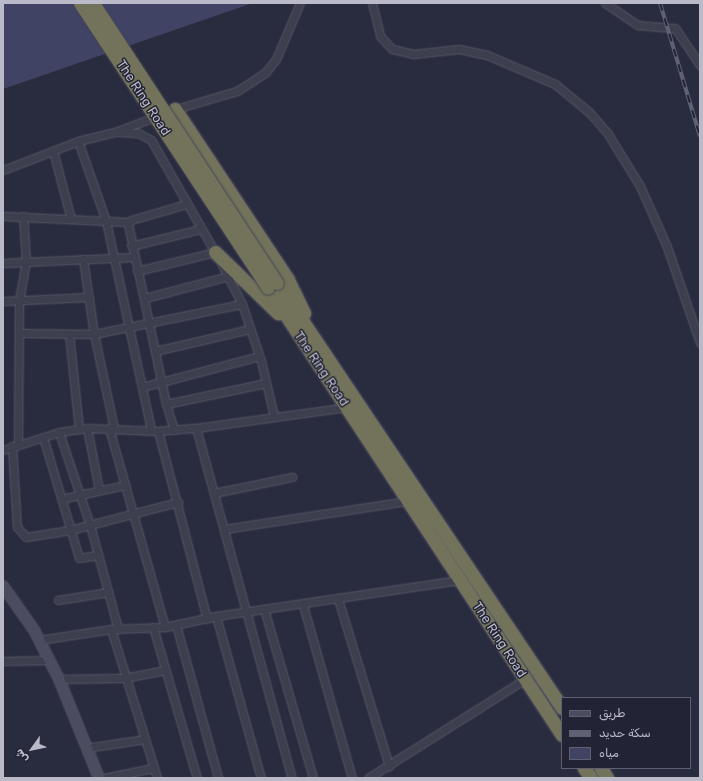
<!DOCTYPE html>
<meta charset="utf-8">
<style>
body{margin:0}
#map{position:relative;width:703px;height:781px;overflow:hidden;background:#292b3e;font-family:Rubik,Cairo,sans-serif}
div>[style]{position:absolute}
.water>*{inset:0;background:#414365}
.roads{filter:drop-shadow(0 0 1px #585969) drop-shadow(0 0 1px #585969)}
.street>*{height:7px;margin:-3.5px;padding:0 3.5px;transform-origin:3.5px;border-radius:3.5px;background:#3d3e4e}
.secondary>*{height:10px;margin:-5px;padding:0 5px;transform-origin:5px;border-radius:5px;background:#4c4c61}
.highway>*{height:13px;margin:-6.5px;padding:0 6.5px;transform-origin:6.5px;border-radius:6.5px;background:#73735b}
.rail>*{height:4px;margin-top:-2px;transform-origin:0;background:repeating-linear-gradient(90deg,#222334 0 8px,#606175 0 16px);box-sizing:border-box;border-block:1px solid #606175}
.bridges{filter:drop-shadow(0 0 1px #454656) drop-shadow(0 0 1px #454656)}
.highway-bridge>*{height:13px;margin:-6.5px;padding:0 6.5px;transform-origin:6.5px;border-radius:6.5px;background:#73735b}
span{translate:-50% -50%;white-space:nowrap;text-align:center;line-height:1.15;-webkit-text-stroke:3px #222334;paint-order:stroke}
.street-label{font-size:13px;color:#babac9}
.frame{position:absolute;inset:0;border:4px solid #babac9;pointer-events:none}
.legend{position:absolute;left:561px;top:697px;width:130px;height:72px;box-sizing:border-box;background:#222334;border:1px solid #5f5f70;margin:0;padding:5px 7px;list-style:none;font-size:12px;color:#babac9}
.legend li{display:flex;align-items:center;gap:8px;height:20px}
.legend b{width:20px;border:1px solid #5f5f70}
.north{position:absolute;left:12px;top:729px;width:40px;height:40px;-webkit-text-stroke:3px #222334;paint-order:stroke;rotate:237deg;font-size:11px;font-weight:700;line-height:16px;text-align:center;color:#babac9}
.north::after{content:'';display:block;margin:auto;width:14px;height:18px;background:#babac9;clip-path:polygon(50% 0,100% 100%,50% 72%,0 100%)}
</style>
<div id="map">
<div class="water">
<div style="clip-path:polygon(3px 3px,253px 3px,3px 89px)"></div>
</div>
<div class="roads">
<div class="street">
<div style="left:372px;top:3px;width:34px;rotate:76deg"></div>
<div style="left:380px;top:36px;width:18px;rotate:47deg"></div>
<div style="left:392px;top:49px;width:22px;rotate:13deg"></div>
<div style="left:413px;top:54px;width:46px;rotate:-6.2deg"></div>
<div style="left:459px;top:49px;width:29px;rotate:12deg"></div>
<div style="left:487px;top:55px;width:74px;rotate:23.1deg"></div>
<div style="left:555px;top:84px;width:44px;rotate:39.5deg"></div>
<div style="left:589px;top:112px;width:29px;rotate:49deg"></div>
<div style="left:608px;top:134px;width:61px;rotate:58.4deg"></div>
<div style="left:640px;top:186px;width:67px;rotate:66.1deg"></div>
<div style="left:667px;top:247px;width:102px;rotate:71deg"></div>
<div style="left:605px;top:3px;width:40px;rotate:34deg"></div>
<div style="left:638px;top:25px;width:37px;rotate:5deg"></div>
<div style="left:675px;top:28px;width:45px;rotate:56deg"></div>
<div style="left:172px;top:110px;width:68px;rotate:-16.3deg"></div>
<div style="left:237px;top:91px;width:33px;rotate:-33deg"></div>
<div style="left:265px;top:73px;width:18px;rotate:-52deg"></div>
<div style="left:276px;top:59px;width:61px;rotate:-66.8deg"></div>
<div style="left:119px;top:132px;width:19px;rotate:3deg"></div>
<div style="left:138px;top:133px;width:15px;rotate:28deg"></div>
<div style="left:151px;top:140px;width:131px;rotate:60.3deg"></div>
<div style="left:78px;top:141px;width:85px;rotate:70.7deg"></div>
<div style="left:106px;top:221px;width:214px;rotate:77.8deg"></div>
<div style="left:53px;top:151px;width:70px;rotate:75.2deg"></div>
<div style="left:3px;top:170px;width:80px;rotate:-21.1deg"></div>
<div style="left:78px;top:141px;width:38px;rotate:-14deg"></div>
<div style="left:115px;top:132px;width:45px;rotate:-20.9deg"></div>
<div style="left:3px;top:216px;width:125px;rotate:2.7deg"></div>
<div style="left:131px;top:246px;width:72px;rotate:-13.7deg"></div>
<div style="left:83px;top:259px;width:76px;rotate:81.7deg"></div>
<div style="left:94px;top:334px;width:96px;rotate:78deg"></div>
<div style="left:3px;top:263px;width:131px;rotate:-2.6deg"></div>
<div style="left:222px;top:265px;width:44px;rotate:62.9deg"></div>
<div style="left:242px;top:304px;width:60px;rotate:71.6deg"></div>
<div style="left:261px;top:361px;width:57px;rotate:76.7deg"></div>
<div style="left:137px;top:271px;width:80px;rotate:-13.7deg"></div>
<div style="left:145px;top:298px;width:87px;rotate:-14.7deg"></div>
<div style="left:3px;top:301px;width:86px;rotate:-2.7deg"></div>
<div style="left:19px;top:333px;width:75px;rotate:0.8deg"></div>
<div style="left:94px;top:334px;width:151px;rotate:-11.5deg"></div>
<div style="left:69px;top:334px;width:96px;rotate:84deg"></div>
<div style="left:155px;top:351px;width:98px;rotate:-13deg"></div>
<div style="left:142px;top:387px;width:121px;rotate:-14.8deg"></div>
<div style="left:166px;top:404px;width:102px;rotate:-11.9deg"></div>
<div style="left:87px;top:428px;width:63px;rotate:79deg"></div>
<div style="left:109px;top:428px;width:207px;rotate:74.3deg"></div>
<div style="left:196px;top:428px;width:363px;rotate:74.7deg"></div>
<div style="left:174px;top:430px;width:27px;rotate:-107deg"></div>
<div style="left:166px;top:404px;width:184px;rotate:-101.9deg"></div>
<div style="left:128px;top:224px;width:5px;rotate:-53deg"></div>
<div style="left:131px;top:220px;width:57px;rotate:-16.2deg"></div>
<div style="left:158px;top:431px;width:194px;rotate:75.4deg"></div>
<div style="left:59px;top:432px;width:98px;rotate:71.6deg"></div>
<div style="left:90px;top:525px;width:108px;rotate:74.9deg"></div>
<div style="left:43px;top:437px;width:126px;rotate:73.4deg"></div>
<div style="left:79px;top:558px;width:19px;rotate:-9deg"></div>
<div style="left:18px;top:444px;width:143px;rotate:-89.6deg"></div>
<div style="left:19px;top:301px;width:40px;rotate:-80deg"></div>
<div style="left:26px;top:262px;width:46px;rotate:-93.7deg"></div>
<div style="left:12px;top:446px;width:81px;rotate:86.5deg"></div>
<div style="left:17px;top:527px;width:13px;rotate:48deg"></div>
<div style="left:26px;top:537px;width:45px;rotate:-9deg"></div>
<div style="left:70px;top:530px;width:112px;rotate:-14.5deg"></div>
<div style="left:3px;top:450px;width:59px;rotate:-17.8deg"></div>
<div style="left:59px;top:432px;width:28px;rotate:-8deg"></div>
<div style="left:87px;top:428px;width:71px;rotate:2.4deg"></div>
<div style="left:158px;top:431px;width:38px;rotate:-5deg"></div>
<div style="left:196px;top:428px;width:152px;rotate:-7.9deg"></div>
<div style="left:214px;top:493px;width:80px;rotate:-11.6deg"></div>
<div style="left:61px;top:499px;width:66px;rotate:-12.3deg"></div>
<div style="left:224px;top:529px;width:186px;rotate:-8.7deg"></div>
<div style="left:338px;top:599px;width:175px;rotate:73deg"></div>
<div style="left:58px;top:600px;width:51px;rotate:-9.1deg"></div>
<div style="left:303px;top:605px;width:180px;rotate:74.2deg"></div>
<div style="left:264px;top:609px;width:176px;rotate:73.8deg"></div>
<div style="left:216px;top:616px;width:168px;rotate:74.5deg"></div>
<div style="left:176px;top:625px;width:159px;rotate:74.6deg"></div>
<div style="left:153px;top:627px;width:157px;rotate:73.8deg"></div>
<div style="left:111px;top:629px;width:156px;rotate:72.8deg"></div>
<div style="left:39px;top:640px;width:73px;rotate:-8.7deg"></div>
<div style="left:111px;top:629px;width:54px;rotate:-2.1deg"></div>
<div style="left:165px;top:627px;width:52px;rotate:-12.2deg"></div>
<div style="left:216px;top:616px;width:246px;rotate:-8.4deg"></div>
<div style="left:3px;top:661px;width:46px;rotate:-1.2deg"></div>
<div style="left:59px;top:679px;width:65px;rotate:-0.9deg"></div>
<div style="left:124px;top:678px;width:42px;rotate:-11deg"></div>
<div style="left:86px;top:748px;width:60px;rotate:-8.7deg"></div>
<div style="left:104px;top:778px;width:50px;rotate:-11.5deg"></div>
<div style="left:368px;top:778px;width:188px;rotate:-32.2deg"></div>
</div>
<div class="secondary">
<div style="left:3px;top:586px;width:54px;rotate:54.8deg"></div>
<div style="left:34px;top:630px;width:55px;rotate:63deg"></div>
<div style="left:59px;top:679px;width:107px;rotate:68deg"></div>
</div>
<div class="highway">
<div style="left:175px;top:109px;width:205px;rotate:56.5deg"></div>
<div style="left:288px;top:280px;width:37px;rotate:64deg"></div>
<div style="left:215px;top:252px;width:88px;rotate:44.1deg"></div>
<div style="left:277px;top:283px;width:512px;rotate:56.15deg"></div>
<div style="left:268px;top:288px;width:535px;rotate:56.67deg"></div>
<div style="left:584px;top:768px;width:12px;rotate:55deg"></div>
<div style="left:601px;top:768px;width:12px;rotate:59deg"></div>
</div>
</div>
<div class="rail">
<div style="left:660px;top:3px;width:139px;rotate:73.3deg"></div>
</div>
<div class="bridges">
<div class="highway-bridge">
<div style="left:80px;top:3px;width:341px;rotate:56.6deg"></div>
<div style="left:93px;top:3px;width:335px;rotate:56.7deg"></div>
</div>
</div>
<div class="street-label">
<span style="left:143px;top:98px;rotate:57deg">The Ring Road</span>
<span style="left:321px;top:369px;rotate:56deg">The Ring Road</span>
<span style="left:499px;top:640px;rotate:57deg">The Ring Road</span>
</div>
<div class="frame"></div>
<ul class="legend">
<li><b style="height:5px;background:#4c4c61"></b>طريق</li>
<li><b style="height:5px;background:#606175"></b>سكة حديد</li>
<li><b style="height:11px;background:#414365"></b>مياه</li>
</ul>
<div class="north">ش</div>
</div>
